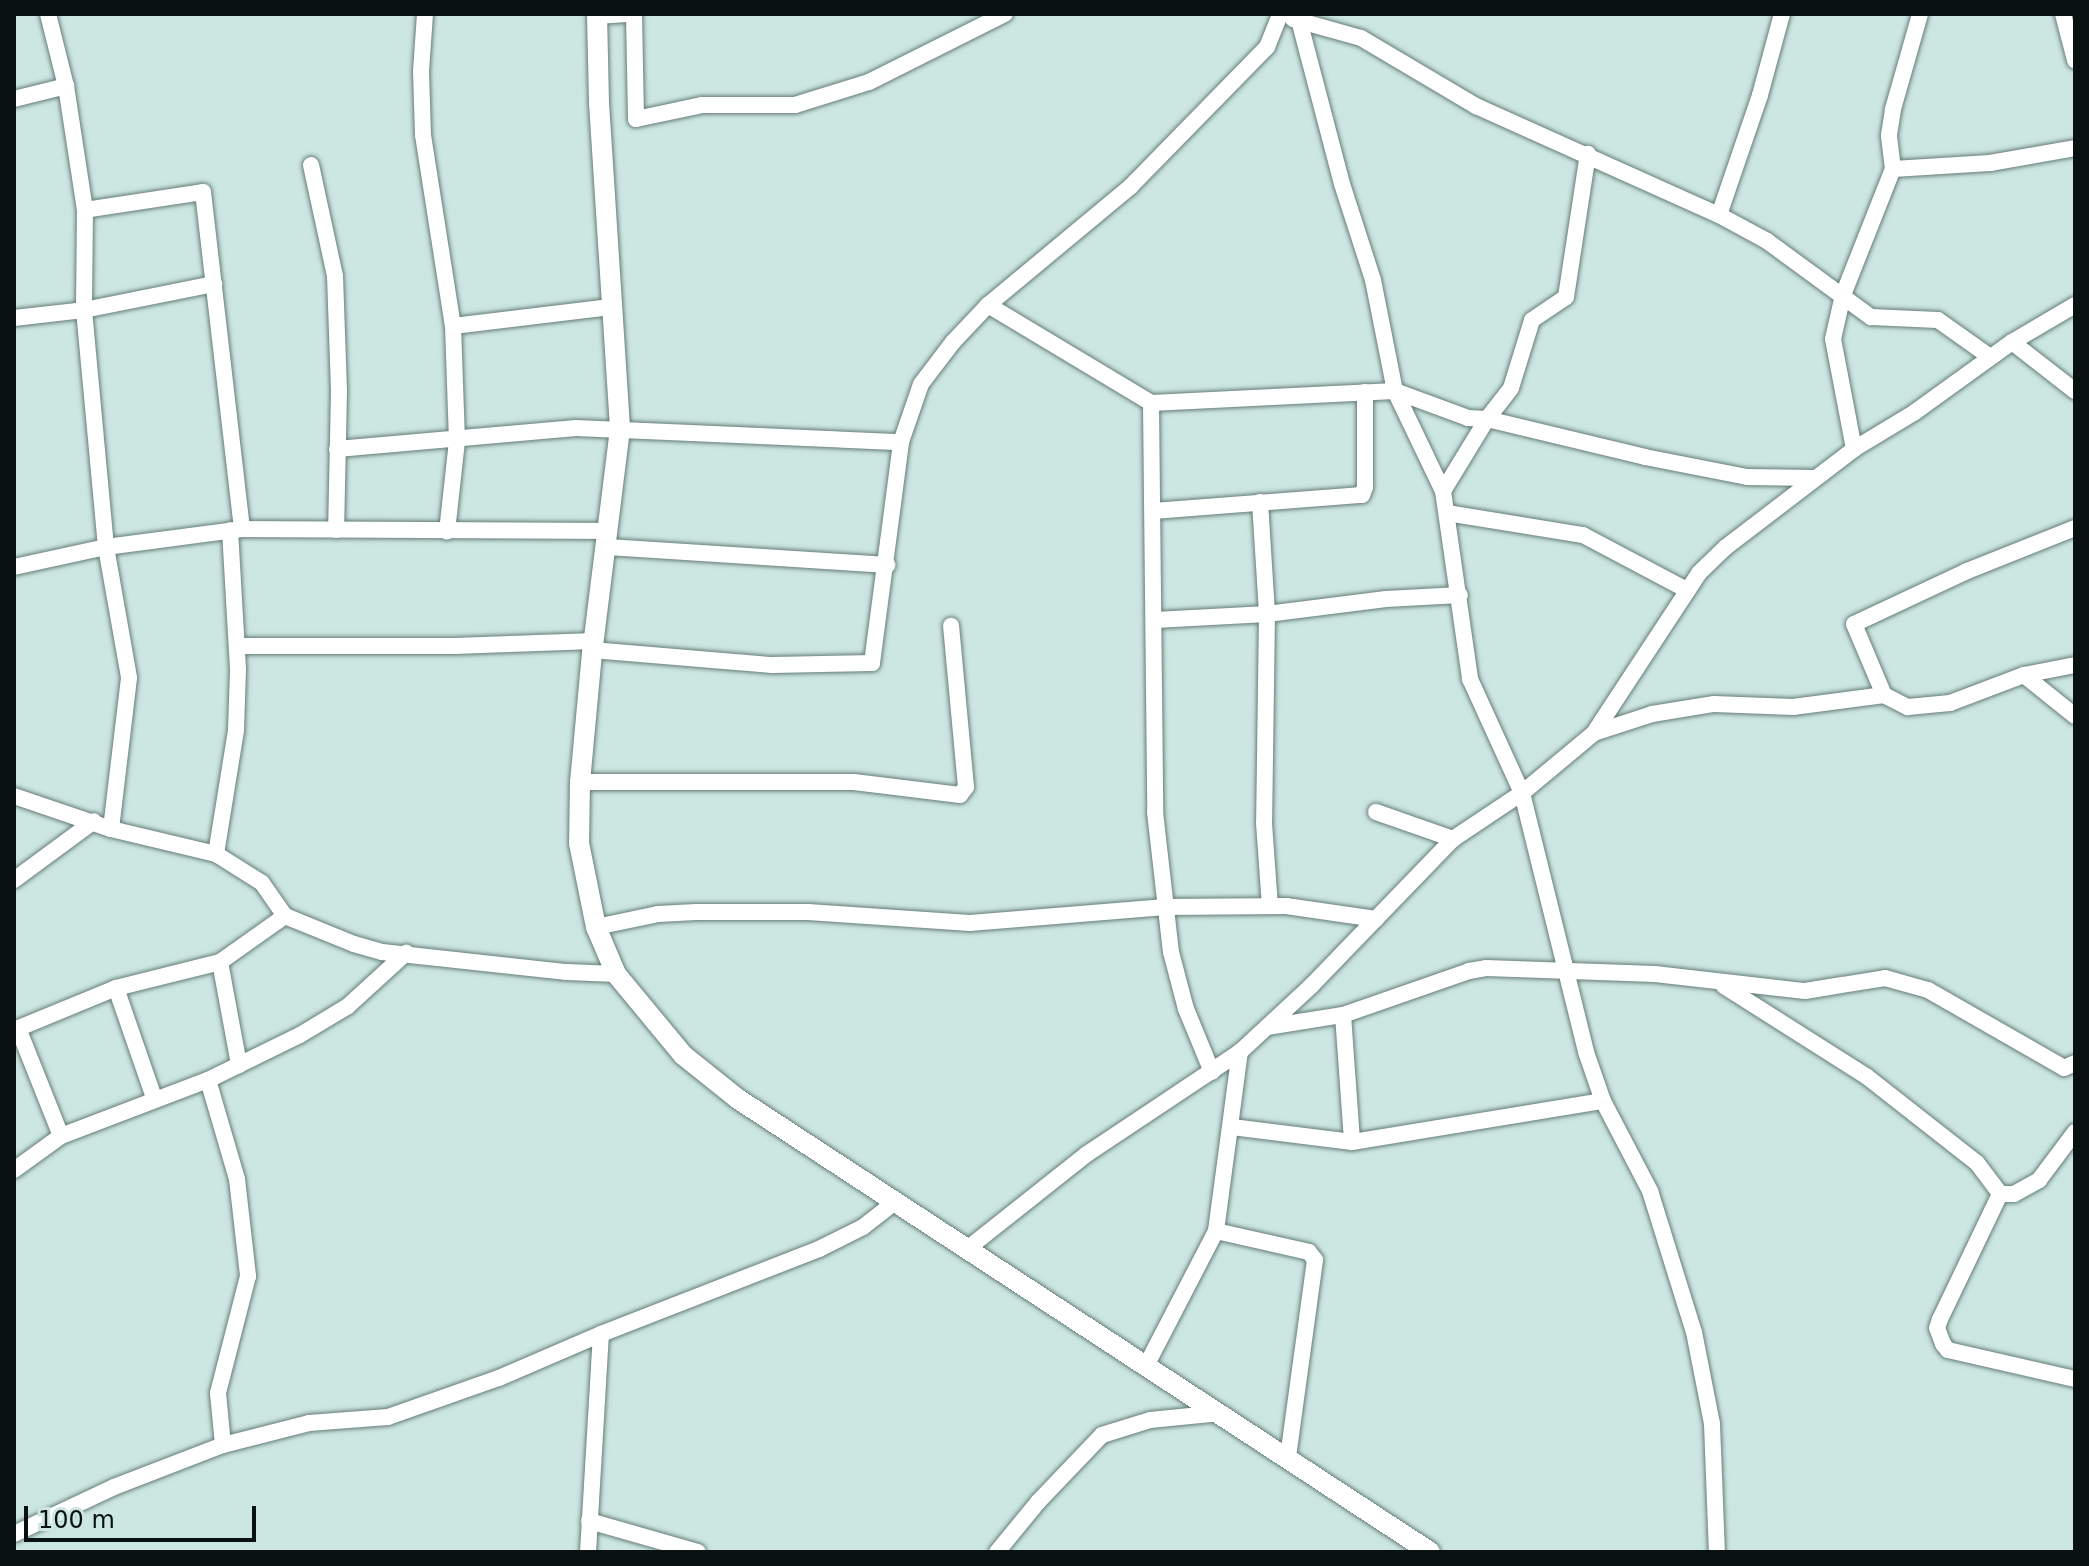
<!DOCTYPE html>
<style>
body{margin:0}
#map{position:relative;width:2089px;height:1566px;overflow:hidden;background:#cce6e1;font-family:"DejaVu Sans",sans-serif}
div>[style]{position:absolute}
.roads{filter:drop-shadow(0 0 2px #667d79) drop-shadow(0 0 2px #667d79)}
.minor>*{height:16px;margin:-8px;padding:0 8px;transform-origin:8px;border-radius:8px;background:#fff}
.tertiary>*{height:20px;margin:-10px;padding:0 10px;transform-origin:10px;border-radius:10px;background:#fff}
span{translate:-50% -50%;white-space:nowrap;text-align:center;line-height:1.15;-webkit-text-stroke:7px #cce6e1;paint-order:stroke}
.frame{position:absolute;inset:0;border:16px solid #091211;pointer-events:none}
.scale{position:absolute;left:24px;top:1506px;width:232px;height:36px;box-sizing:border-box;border:4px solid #091211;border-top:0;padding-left:10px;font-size:24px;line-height:28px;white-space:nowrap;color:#091211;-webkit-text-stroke:6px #cce6e1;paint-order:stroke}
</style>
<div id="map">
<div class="roads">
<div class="minor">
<div style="left:48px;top:14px;width:74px;rotate:76deg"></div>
<div style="left:66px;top:86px;width:125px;rotate:81.3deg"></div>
<div style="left:85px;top:210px;width:100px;rotate:90.6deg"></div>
<div style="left:84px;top:310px;width:238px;rotate:84.7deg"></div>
<div style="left:106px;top:547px;width:133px;rotate:80deg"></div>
<div style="left:129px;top:678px;width:152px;rotate:96.8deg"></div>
<div style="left:425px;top:14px;width:57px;rotate:94deg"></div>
<div style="left:421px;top:71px;width:64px;rotate:88.2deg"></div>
<div style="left:423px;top:135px;width:193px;rotate:81.1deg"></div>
<div style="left:453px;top:326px;width:115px;rotate:88deg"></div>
<div style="left:457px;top:441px;width:91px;rotate:96.3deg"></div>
<div style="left:634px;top:14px;width:105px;rotate:88.9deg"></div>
<div style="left:636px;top:119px;width:67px;rotate:-12deg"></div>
<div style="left:702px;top:105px;width:93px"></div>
<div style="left:795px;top:105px;width:77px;rotate:-17.3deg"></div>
<div style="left:869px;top:82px;width:152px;rotate:-26.6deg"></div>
<div style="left:1302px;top:14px;width:7px;rotate:117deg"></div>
<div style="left:1299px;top:20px;width:170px;rotate:75.3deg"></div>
<div style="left:1342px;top:184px;width:101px;rotate:72.1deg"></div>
<div style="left:1373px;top:280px;width:113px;rotate:78.8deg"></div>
<div style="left:1395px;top:391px;width:111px;rotate:64.4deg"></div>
<div style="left:1443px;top:491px;width:190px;rotate:81.8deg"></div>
<div style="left:1470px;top:679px;width:125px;rotate:65.5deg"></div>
<div style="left:1522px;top:793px;width:267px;rotate:76.1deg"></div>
<div style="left:1586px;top:1052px;width:52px;rotate:70.9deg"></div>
<div style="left:1603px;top:1101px;width:102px;rotate:62.4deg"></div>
<div style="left:1650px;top:1191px;width:148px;rotate:72.7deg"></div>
<div style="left:1694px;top:1332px;width:94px;rotate:78.9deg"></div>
<div style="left:1712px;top:1424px;width:128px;rotate:87.8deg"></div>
<div style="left:2063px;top:14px;width:48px;rotate:75.4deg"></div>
<div style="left:597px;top:16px;width:30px;rotate:-4deg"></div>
<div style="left:1293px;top:19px;width:71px;rotate:15.6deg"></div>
<div style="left:1361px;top:38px;width:134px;rotate:30.6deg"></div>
<div style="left:1476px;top:106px;width:266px;rotate:24.2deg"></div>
<div style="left:1719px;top:215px;width:55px;rotate:28.4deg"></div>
<div style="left:1767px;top:241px;width:129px;rotate:36.2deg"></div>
<div style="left:1871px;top:317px;width:67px;rotate:2.6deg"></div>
<div style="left:1938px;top:320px;width:64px;rotate:35.4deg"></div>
<div style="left:14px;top:99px;width:54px;rotate:-14deg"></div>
<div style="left:311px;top:165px;width:114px;rotate:77.8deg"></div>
<div style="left:335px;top:276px;width:115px;rotate:88deg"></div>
<div style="left:339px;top:391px;width:139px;rotate:91.2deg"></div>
<div style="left:1893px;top:169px;width:97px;rotate:-3.5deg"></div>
<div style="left:1990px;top:163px;width:86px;rotate:-10deg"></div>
<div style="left:85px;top:210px;width:119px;rotate:-8.7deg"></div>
<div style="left:203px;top:192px;width:339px;rotate:83.4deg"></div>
<div style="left:1719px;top:215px;width:127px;rotate:-71.1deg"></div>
<div style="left:1760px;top:95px;width:84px;rotate:-74.8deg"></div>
<div style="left:988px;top:305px;width:190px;rotate:31deg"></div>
<div style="left:1151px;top:403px;width:244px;rotate:-2.8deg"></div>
<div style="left:1395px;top:391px;width:78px;rotate:20.3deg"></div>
<div style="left:1468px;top:418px;width:19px;rotate:3deg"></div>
<div style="left:1487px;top:419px;width:163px;rotate:13.5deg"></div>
<div style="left:1645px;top:457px;width:104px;rotate:11.1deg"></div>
<div style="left:1747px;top:477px;width:68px;rotate:0.8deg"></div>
<div style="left:14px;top:318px;width:70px;rotate:-6.5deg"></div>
<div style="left:84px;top:310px;width:133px;rotate:-11.3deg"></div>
<div style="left:453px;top:326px;width:159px;rotate:-6.9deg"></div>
<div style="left:2012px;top:342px;width:80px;rotate:37.9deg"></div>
<div style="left:1151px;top:403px;width:409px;rotate:89.4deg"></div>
<div style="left:1155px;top:812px;width:141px;rotate:83.5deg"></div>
<div style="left:1171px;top:952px;width:59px;rotate:75.3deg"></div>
<div style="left:1186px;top:1009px;width:68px;rotate:67.6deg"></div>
<div style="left:337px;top:449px;width:240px;rotate:-5deg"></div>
<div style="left:576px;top:428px;width:325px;rotate:2.5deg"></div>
<div style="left:901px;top:442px;width:61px;rotate:-71deg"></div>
<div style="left:921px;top:384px;width:53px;rotate:-52.7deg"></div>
<div style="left:953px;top:342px;width:51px;rotate:-46.6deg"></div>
<div style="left:988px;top:305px;width:185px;rotate:-39.7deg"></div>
<div style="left:1130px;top:187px;width:196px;rotate:-45.6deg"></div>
<div style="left:1267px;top:47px;width:35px;rotate:-68deg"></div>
<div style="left:1854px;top:449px;width:112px;rotate:-100.8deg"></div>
<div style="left:1833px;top:339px;width:45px;rotate:-77.2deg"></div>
<div style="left:1843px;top:295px;width:136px;rotate:-68.4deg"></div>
<div style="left:1893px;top:169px;width:34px;rotate:-97deg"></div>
<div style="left:1889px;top:135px;width:26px;rotate:-81deg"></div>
<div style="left:1893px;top:109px;width:99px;rotate:-74.1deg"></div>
<div style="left:1443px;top:491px;width:84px;rotate:-58.6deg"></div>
<div style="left:1487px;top:419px;width:39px;rotate:-52deg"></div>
<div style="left:1511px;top:388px;width:71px;rotate:-72.8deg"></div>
<div style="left:1532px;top:320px;width:41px;rotate:-34.1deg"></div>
<div style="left:1566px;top:297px;width:145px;rotate:-81.3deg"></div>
<div style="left:1260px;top:502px;width:112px;rotate:86.4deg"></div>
<div style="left:1267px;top:614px;width:209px;rotate:90.8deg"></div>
<div style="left:1264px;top:823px;width:83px;rotate:85.9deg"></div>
<div style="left:1153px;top:511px;width:210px;rotate:-4.4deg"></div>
<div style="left:1362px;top:495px;width:9px;rotate:-69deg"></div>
<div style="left:1365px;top:487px;width:95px;rotate:-90deg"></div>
<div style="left:1447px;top:513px;width:138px;rotate:9.2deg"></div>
<div style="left:1583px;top:535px;width:118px;rotate:27.9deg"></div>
<div style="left:608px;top:547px;width:280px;rotate:3.7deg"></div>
<div style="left:14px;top:567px;width:94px;rotate:-12.3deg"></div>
<div style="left:106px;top:547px;width:137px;rotate:-7.5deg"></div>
<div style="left:242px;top:529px;width:367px;rotate:0.3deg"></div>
<div style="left:1155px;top:620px;width:112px;rotate:-3.1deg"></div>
<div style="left:1267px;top:614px;width:120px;rotate:-7.2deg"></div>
<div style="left:1386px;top:599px;width:74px;rotate:-3.1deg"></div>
<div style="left:237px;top:646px;width:217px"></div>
<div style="left:454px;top:646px;width:140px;rotate:-2deg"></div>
<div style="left:592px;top:650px;width:181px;rotate:4.8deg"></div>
<div style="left:772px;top:665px;width:100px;rotate:-1.1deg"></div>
<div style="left:872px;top:663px;width:223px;rotate:-82.5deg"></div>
<div style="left:2024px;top:675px;width:65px;rotate:38.8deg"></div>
<div style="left:1884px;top:695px;width:77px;rotate:-112.9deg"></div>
<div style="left:1854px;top:624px;width:125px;rotate:-25.1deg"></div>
<div style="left:1967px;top:571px;width:116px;rotate:-21.7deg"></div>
<div style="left:1594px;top:733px;width:61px;rotate:-18.1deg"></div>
<div style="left:1652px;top:714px;width:63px;rotate:-9.2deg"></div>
<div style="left:1714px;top:704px;width:79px;rotate:2.2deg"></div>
<div style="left:1793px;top:707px;width:92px;rotate:-7.5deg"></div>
<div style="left:1884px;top:695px;width:27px;rotate:27deg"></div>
<div style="left:1908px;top:707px;width:42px;rotate:-5.4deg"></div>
<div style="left:1950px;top:703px;width:79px;rotate:-20.7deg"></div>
<div style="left:2024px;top:675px;width:52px;rotate:-11.1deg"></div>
<div style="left:580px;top:782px;width:274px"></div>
<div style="left:854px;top:782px;width:107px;rotate:7deg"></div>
<div style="left:960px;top:795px;width:10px;rotate:-53deg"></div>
<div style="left:966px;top:787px;width:162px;rotate:-95.3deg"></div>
<div style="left:14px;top:796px;width:102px;rotate:18.8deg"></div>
<div style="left:111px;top:829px;width:108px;rotate:13.4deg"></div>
<div style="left:216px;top:854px;width:54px;rotate:32.2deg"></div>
<div style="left:262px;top:883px;width:40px;rotate:55.1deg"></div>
<div style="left:285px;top:916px;width:74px;rotate:22.1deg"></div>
<div style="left:354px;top:944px;width:29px;rotate:16deg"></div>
<div style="left:382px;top:952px;width:186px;rotate:6.2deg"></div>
<div style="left:567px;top:972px;width:49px;rotate:2.3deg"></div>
<div style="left:1376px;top:812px;width:82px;rotate:19.3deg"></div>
<div style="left:216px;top:854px;width:126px;rotate:-80.8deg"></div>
<div style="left:236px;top:730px;width:61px;rotate:-88.1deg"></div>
<div style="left:238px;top:669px;width:139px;rotate:-93.3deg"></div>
<div style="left:14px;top:880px;width:99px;rotate:-36.4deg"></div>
<div style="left:596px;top:927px;width:63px;rotate:-11.8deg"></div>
<div style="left:658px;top:914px;width:38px;rotate:-3deg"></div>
<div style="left:696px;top:912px;width:112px"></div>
<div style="left:808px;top:912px;width:162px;rotate:3.9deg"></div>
<div style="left:970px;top:923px;width:196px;rotate:-4.7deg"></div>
<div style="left:1165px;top:907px;width:121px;rotate:-0.5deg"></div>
<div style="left:1286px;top:906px;width:91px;rotate:8.2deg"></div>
<div style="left:220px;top:962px;width:105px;rotate:79.5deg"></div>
<div style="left:1724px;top:986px;width:168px;rotate:32.4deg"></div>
<div style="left:1866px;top:1076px;width:141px;rotate:38.1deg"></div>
<div style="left:1977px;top:1163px;width:39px;rotate:53deg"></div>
<div style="left:2000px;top:1194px;width:14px"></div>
<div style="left:2014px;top:1194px;width:29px;rotate:-29deg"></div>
<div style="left:2039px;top:1180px;width:60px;rotate:-53.1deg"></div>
<div style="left:116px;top:988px;width:116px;rotate:70.9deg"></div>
<div style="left:1343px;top:1015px;width:127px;rotate:85.9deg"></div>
<div style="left:1267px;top:1027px;width:77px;rotate:-9deg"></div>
<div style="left:1343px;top:1015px;width:133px;rotate:-19.2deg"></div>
<div style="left:1469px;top:971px;width:17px;rotate:-10deg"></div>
<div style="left:1486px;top:968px;width:169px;rotate:2deg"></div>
<div style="left:1655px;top:974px;width:151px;rotate:6.5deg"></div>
<div style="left:1805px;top:991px;width:81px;rotate:-9.2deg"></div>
<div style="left:1885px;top:978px;width:45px;rotate:15.6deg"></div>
<div style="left:1928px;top:990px;width:157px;rotate:29.8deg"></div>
<div style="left:2064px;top:1068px;width:12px;rotate:-24deg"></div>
<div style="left:18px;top:1028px;width:116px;rotate:68.3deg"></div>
<div style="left:14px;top:1030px;width:110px;rotate:-22.4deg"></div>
<div style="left:116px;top:988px;width:107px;rotate:-14deg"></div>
<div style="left:220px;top:962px;width:80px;rotate:-35.3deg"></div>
<div style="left:208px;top:1080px;width:103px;rotate:73.7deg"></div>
<div style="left:237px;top:1179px;width:98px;rotate:83.5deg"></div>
<div style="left:248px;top:1276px;width:121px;rotate:104.4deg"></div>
<div style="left:218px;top:1393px;width:52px;rotate:84.5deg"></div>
<div style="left:1232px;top:1127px;width:121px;rotate:7.1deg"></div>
<div style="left:1352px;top:1142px;width:254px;rotate:-9.3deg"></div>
<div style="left:14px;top:1170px;width:58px;rotate:-35.9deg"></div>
<div style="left:61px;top:1136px;width:157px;rotate:-20.9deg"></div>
<div style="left:208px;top:1080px;width:102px;rotate:-26.1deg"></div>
<div style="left:300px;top:1035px;width:56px;rotate:-31.1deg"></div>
<div style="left:348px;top:1006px;width:79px;rotate:-42.4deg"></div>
<div style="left:2000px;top:1194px;width:139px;rotate:115.6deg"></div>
<div style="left:1940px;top:1319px;width:9px;rotate:108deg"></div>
<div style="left:1937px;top:1328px;width:17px;rotate:69deg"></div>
<div style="left:1943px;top:1344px;width:8px;rotate:50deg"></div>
<div style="left:1948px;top:1350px;width:130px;rotate:12.9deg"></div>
<div style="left:1216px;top:1231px;width:95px;rotate:12.7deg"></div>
<div style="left:1309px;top:1252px;width:10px;rotate:53deg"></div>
<div style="left:1315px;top:1260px;width:199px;rotate:97.8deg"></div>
<div style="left:967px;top:1249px;width:153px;rotate:-38.4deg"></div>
<div style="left:1087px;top:1154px;width:184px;rotate:-33.7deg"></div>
<div style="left:1240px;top:1052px;width:98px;rotate:-42.9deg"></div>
<div style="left:1312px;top:985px;width:203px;rotate:-46deg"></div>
<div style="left:1453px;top:839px;width:83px;rotate:-33.7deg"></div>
<div style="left:1522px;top:793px;width:94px;rotate:-39.8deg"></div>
<div style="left:1594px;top:733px;width:191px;rotate:-56.7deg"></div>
<div style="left:1699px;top:573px;width:37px;rotate:-44deg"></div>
<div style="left:1726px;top:547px;width:161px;rotate:-37.4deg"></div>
<div style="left:1854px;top:449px;width:71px;rotate:-31.2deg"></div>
<div style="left:1915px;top:412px;width:120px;rotate:-35.8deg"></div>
<div style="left:2012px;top:342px;width:73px;rotate:-30.4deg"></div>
<div style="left:1147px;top:1364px;width:150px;rotate:-62.6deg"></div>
<div style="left:1216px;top:1231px;width:181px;rotate:-82.4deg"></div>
<div style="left:589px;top:1521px;width:113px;rotate:15.9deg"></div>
<div style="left:14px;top:1534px;width:110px;rotate:-25.2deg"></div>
<div style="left:114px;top:1487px;width:117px;rotate:-21.1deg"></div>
<div style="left:223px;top:1445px;width:89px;rotate:-14.3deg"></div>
<div style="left:309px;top:1423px;width:79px;rotate:-4.3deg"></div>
<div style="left:388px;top:1417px;width:118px;rotate:-19.4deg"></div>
<div style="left:499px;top:1378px;width:111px;rotate:-23.3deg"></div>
<div style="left:601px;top:1334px;width:234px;rotate:-21.3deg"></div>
<div style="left:819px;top:1249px;width:49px;rotate:-26.6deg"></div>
<div style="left:863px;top:1227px;width:39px;rotate:-38deg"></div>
<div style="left:588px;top:1552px;width:218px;rotate:-86.6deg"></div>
<div style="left:997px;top:1552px;width:65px;rotate:-50.6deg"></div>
<div style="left:1038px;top:1502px;width:93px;rotate:-46.3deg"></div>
<div style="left:1102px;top:1435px;width:50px;rotate:-17.4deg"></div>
<div style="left:1150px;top:1420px;width:71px;rotate:-5.6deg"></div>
</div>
<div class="tertiary">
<div style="left:597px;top:14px;width:89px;rotate:88.7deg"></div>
<div style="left:599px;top:103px;width:327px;rotate:86.3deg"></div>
<div style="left:620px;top:429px;width:226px;rotate:97.1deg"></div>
<div style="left:592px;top:653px;width:130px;rotate:95.3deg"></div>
<div style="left:580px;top:782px;width:61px;rotate:90.9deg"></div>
<div style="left:579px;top:843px;width:86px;rotate:78.6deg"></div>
<div style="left:596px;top:927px;width:51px;rotate:66.9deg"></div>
<div style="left:616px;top:974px;width:105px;rotate:50.4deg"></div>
<div style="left:683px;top:1055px;width:70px;rotate:38.7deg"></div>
<div style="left:738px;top:1099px;width:827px;rotate:33.21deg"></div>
</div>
</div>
<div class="frame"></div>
<div class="scale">100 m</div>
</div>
